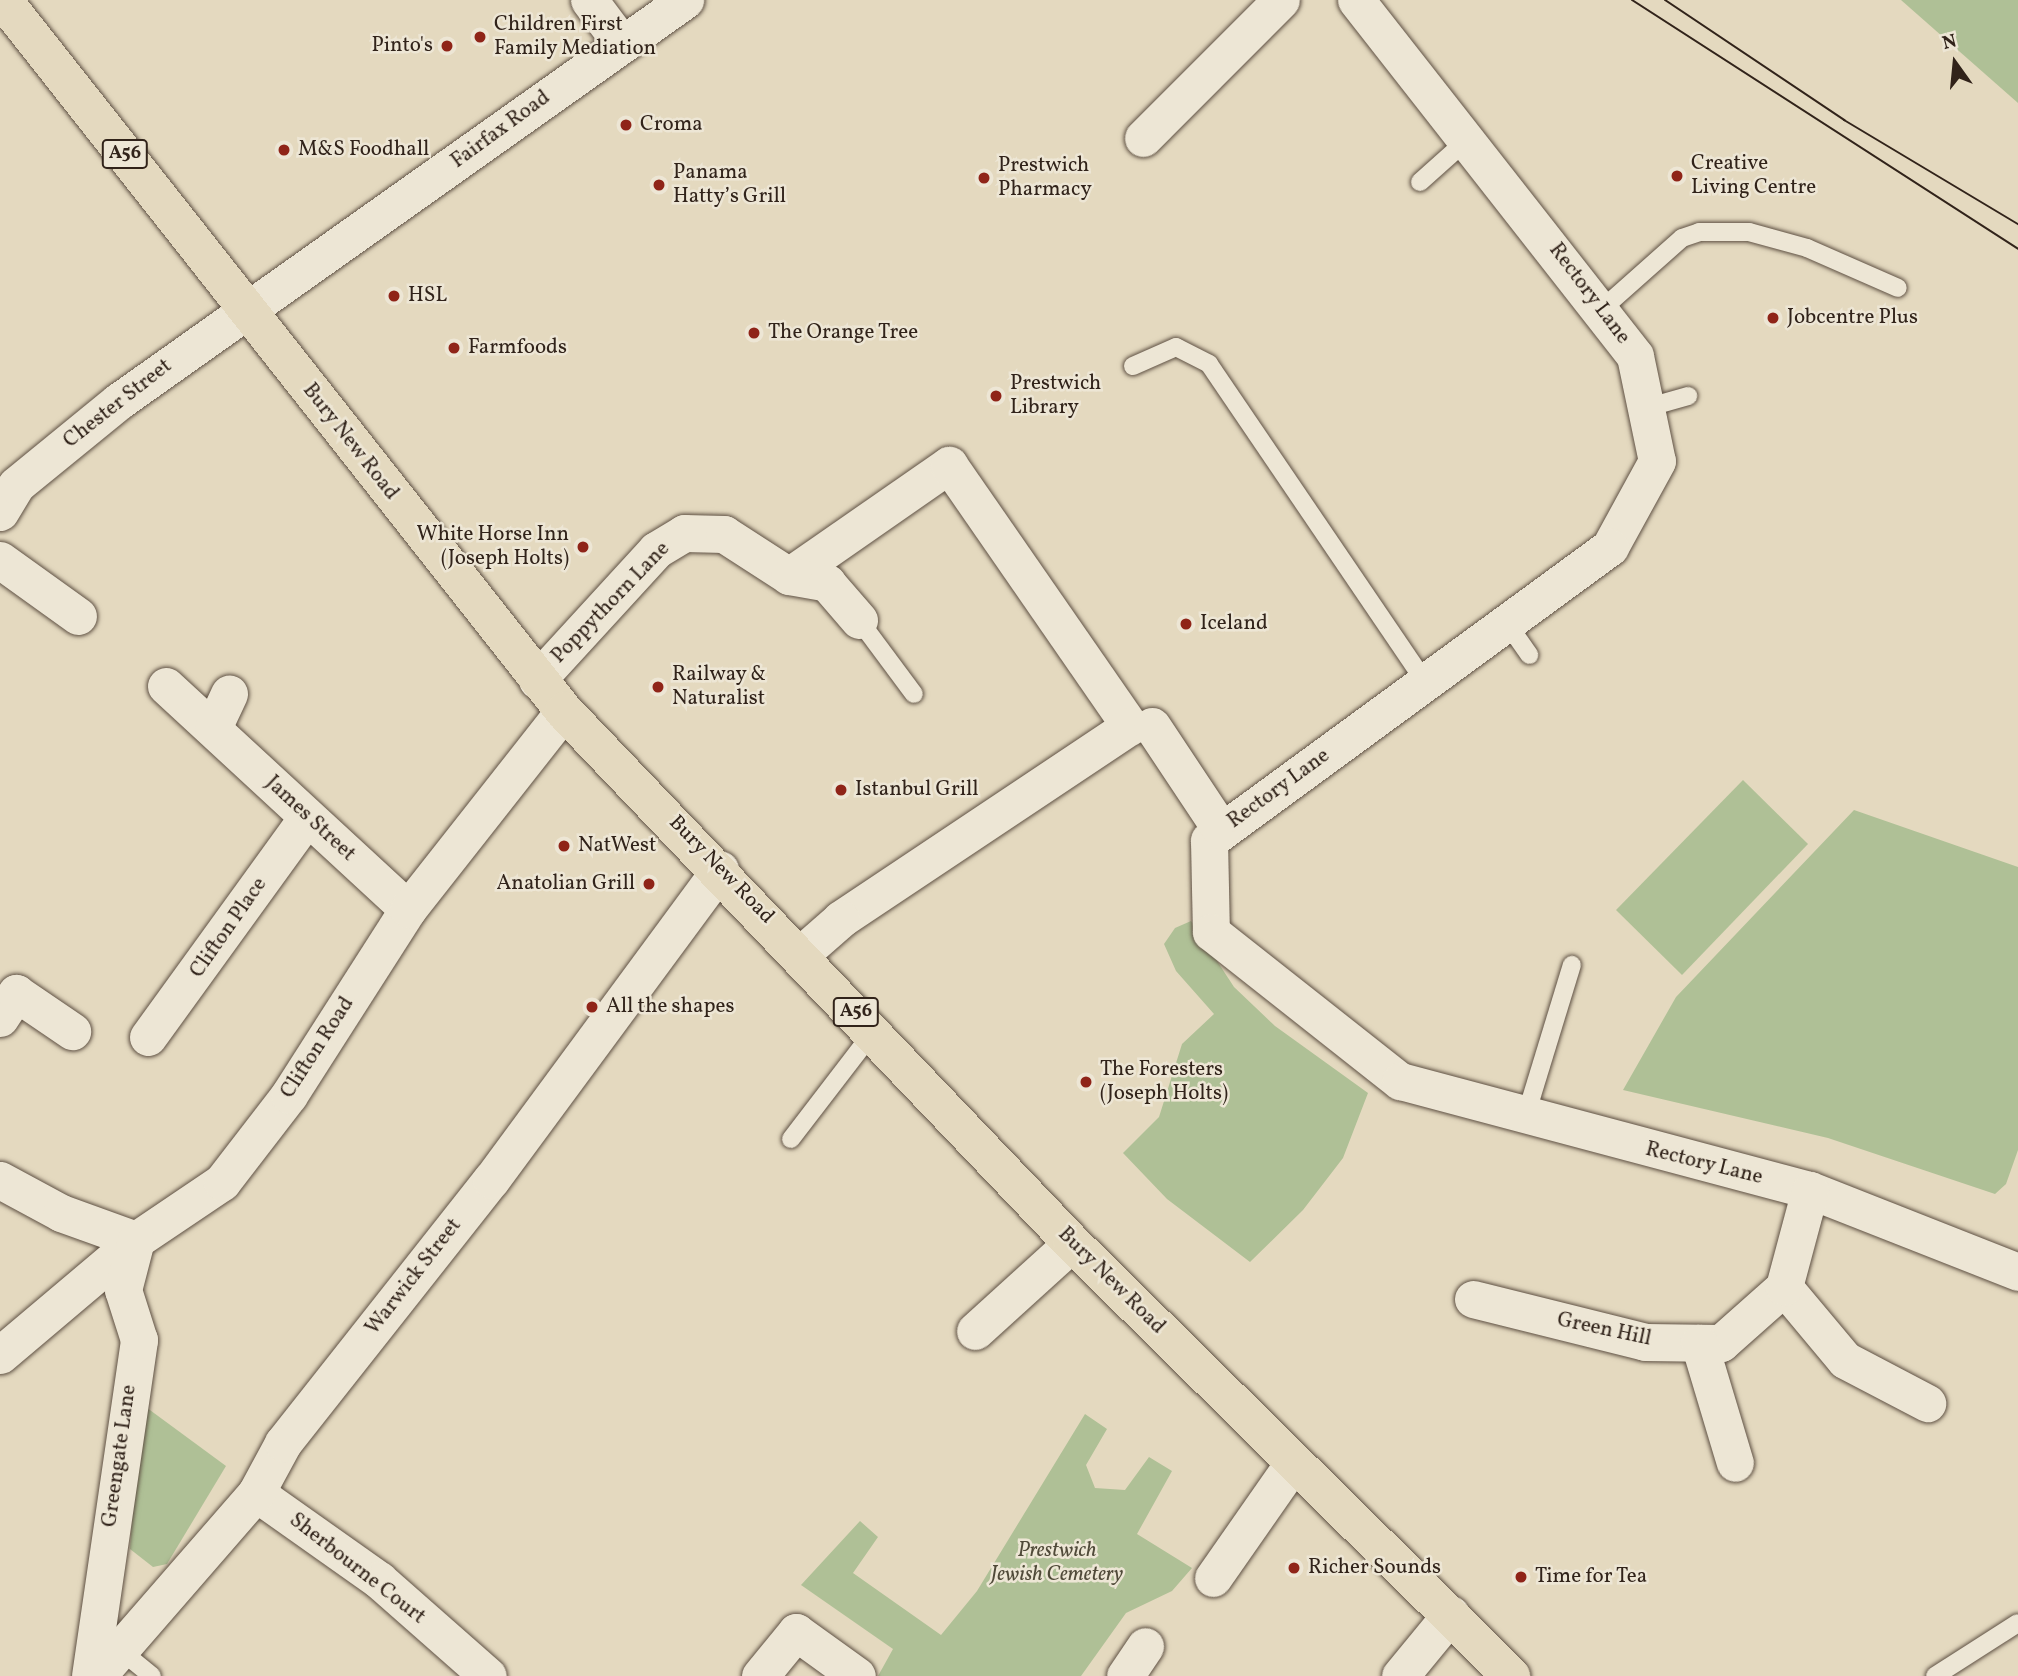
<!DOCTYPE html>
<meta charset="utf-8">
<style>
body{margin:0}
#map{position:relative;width:2018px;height:1676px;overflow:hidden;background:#e4d9bf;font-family:Vollkorn,serif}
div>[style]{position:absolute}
.green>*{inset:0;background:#afc096}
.roads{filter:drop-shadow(0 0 2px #5e5043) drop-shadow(0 0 2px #5e5043)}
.lane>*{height:18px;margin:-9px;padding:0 9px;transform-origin:9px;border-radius:9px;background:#ede6d5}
.street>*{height:37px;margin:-18.5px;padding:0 18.5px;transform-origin:18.5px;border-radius:18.5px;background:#ede6d5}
.highway>*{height:38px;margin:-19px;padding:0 19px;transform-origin:19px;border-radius:19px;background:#e4d9bf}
.tram>*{height:2px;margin:-1px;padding:0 1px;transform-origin:1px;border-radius:1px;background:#31231a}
.dots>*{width:19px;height:19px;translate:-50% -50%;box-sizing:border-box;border:4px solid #ede6d5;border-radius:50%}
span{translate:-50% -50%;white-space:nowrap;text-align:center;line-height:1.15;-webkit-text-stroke:5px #ede6d5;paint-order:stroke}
.shield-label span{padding:2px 5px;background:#ede6d5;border:2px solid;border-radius:5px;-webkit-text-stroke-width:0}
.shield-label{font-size:19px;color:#31231a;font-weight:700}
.poi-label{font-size:21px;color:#31231a}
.left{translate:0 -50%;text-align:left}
.right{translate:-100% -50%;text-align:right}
.street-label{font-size:21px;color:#31231a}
.park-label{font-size:21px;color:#504a39;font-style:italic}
.north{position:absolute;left:1920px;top:28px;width:70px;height:70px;-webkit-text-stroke:5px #ede6d5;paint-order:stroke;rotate:345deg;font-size:19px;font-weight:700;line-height:28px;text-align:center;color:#31231a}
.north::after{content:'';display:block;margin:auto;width:24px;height:32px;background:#31231a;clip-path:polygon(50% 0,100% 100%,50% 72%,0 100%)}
</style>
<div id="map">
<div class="green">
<div style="clip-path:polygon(1901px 0,2018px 0,2018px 103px)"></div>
<div style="clip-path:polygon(1743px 780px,1808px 844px,1682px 975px,1616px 910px)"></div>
<div style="clip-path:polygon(1854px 810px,2018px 867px,2018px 1150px,2006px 1184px,1995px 1194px,1828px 1138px,1623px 1090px,1676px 997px)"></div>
<div style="clip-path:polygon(1191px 921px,1234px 987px,1275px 1026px,1368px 1093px,1343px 1158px,1303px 1210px,1250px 1262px,1167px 1199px,1123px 1153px,1159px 1117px,1182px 1044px,1214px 1014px,1176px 971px,1164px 944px,1175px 928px)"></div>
<div style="clip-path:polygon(139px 1402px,226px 1466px,167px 1564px,153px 1567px,130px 1549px)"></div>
<div style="clip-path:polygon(1085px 1414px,1107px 1429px,1086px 1465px,1095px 1488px,1125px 1490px,1149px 1457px,1172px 1471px,1137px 1534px,1192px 1568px,1172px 1591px,1126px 1613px,1081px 1676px,878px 1676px,893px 1649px,801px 1585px,860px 1521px,878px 1537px,853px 1573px,941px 1635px,977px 1591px)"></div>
</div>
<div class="roads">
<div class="lane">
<div style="left:1420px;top:182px;width:63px;rotate:-41.8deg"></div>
<div style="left:1601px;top:310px;width:108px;rotate:-41.6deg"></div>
<div style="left:1682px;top:238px;width:18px;rotate:-19deg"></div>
<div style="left:1699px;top:232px;width:50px"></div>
<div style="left:1749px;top:232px;width:60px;rotate:15.4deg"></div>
<div style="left:1807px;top:248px;width:99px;rotate:23.7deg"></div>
<div style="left:1133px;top:366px;width:47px;rotate:-23.8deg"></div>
<div style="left:1176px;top:347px;width:37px;rotate:27deg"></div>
<div style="left:1209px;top:364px;width:386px;rotate:55.8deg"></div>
<div style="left:1646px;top:408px;width:44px;rotate:-15.9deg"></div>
<div style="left:859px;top:620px;width:92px;rotate:53.4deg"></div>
<div style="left:1507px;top:623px;width:39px;rotate:55deg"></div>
<div style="left:1526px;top:1115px;width:157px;rotate:-73deg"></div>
<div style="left:791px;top:1139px;width:136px;rotate:-52.5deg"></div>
<div style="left:120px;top:1650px;width:41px;rotate:39.1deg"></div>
<div style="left:1935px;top:1676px;width:98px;rotate:-32.6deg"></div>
</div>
<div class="street">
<div style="left:589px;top:0;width:55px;rotate:53.1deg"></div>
<div style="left:1356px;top:0;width:452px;rotate:51.9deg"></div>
<div style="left:1635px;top:356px;width:107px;rotate:78.2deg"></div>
<div style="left:1657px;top:461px;width:98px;rotate:118.7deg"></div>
<div style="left:1610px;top:547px;width:497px;rotate:143.8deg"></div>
<div style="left:1209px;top:840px;width:92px;rotate:88.8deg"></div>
<div style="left:1211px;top:932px;width:241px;rotate:38.3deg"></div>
<div style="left:1400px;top:1081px;width:424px;rotate:14.9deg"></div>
<div style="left:1810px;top:1190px;width:224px;rotate:21.5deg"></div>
<div style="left:1143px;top:138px;width:195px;rotate:-45deg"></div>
<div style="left:0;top:512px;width:31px;rotate:-59deg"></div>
<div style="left:16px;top:485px;width:133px;rotate:-39.2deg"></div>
<div style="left:119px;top:401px;width:694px;rotate:-35.32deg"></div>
<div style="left:0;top:560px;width:96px;rotate:35.7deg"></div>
<div style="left:789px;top:576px;width:195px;rotate:-34.8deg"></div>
<div style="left:949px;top:465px;width:318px;rotate:55.3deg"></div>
<div style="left:1130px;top:726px;width:348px;rotate:146.3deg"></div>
<div style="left:841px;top:919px;width:53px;rotate:138.8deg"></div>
<div style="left:537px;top:680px;width:176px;rotate:-47.5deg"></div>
<div style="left:656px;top:550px;width:33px;rotate:-31deg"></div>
<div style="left:684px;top:533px;width:40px;rotate:1.4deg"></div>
<div style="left:724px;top:534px;width:77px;rotate:32.9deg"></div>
<div style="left:789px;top:576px;width:39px;rotate:10deg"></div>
<div style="left:827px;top:583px;width:49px;rotate:49.1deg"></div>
<div style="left:166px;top:686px;width:329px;rotate:42.7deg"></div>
<div style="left:1152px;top:726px;width:125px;rotate:56.4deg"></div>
<div style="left:213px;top:728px;width:38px;rotate:-65deg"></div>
<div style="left:0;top:1018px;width:30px;rotate:-57deg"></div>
<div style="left:16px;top:993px;width:68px;rotate:34.2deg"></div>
<div style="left:148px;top:1037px;width:271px;rotate:-54.1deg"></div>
<div style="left:0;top:1180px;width:69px;rotate:28.4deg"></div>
<div style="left:61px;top:1213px;width:80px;rotate:19.8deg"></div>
<div style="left:1784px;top:1287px;width:95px;rotate:50.1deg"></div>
<div style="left:1845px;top:1360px;width:93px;rotate:27.7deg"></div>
<div style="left:1473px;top:1299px;width:177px;rotate:14deg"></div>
<div style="left:1645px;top:1342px;width:76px;rotate:0.8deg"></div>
<div style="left:1721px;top:1343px;width:84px;rotate:-41.6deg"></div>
<div style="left:1784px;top:1287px;width:100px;rotate:-75deg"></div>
<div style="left:975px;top:1331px;width:131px;rotate:-42.2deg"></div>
<div style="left:1699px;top:1343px;width:125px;rotate:73.3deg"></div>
<div style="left:0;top:1355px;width:178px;rotate:-40.2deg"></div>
<div style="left:136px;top:1240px;width:104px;rotate:-34deg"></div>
<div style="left:222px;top:1182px;width:110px;rotate:-52.4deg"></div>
<div style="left:289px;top:1095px;width:221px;rotate:-57.4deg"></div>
<div style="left:408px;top:909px;width:252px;rotate:-51.8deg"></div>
<div style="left:256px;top:1493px;width:151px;rotate:35.3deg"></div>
<div style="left:379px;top:1580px;width:145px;rotate:41.4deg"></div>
<div style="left:1213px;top:1578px;width:136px;rotate:-55.1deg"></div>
<div style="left:90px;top:1676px;width:340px;rotate:-81.7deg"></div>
<div style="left:139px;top:1340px;width:52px;rotate:-107.7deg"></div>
<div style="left:123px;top:1290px;width:52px;rotate:-75.4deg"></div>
<div style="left:97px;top:1676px;width:242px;rotate:-49deg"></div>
<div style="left:256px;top:1493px;width:57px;rotate:-61.6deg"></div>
<div style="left:283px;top:1443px;width:335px;rotate:-51.7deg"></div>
<div style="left:491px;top:1180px;width:386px;rotate:-53.6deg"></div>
<div style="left:760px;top:1676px;width:57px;rotate:-50.7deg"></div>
<div style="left:796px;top:1632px;width:75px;rotate:35.8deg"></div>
<div style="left:1125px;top:1676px;width:36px;rotate:-56deg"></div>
<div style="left:1400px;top:1676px;width:80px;rotate:-50.6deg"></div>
</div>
<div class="highway">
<div style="left:3px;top:0;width:906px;rotate:51.73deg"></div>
<div style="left:564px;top:711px;width:736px;rotate:46.32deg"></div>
<div style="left:1072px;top:1243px;width:617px;rotate:44.61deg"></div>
</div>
</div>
<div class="tram">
<div style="left:1632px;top:0;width:459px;rotate:32.8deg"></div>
<div style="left:1665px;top:0;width:216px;rotate:33.8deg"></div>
<div style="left:1844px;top:120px;width:203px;rotate:30.9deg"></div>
</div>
<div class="dots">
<div style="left:480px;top:37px;background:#8f2418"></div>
<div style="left:447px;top:46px;background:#8f2418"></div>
<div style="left:626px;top:125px;background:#8f2418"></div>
<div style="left:284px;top:150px;background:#8f2418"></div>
<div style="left:1677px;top:176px;background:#8f2418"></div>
<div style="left:984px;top:178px;background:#8f2418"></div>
<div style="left:659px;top:185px;background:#8f2418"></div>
<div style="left:394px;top:296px;background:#8f2418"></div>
<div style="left:1773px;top:318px;background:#8f2418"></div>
<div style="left:754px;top:333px;background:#8f2418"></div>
<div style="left:454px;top:348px;background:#8f2418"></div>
<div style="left:996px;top:396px;background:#8f2418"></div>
<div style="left:583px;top:547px;background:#8f2418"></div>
<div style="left:1186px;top:624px;background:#8f2418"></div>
<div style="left:658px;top:687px;background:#8f2418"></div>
<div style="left:841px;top:790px;background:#8f2418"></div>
<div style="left:564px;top:846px;background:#8f2418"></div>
<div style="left:649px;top:884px;background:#8f2418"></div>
<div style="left:592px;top:1007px;background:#8f2418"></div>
<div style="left:1086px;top:1082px;background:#8f2418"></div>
<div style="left:1294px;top:1568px;background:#8f2418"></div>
<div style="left:1521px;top:1577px;background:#8f2418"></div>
</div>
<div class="shield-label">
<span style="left:125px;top:154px">A56</span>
<span style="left:856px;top:1012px">A56</span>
</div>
<div class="poi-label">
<span class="left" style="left:494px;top:37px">Children First<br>Family Mediation</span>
<span class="right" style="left:433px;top:46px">Pinto's</span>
<span class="left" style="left:640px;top:125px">Croma</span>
<span class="left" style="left:298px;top:150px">M&amp;S Foodhall</span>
<span class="left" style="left:1691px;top:176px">Creative<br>Living Centre</span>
<span class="left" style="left:998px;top:178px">Prestwich<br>Pharmacy</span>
<span class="left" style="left:673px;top:185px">Panama<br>Hatty’s Grill</span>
<span class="left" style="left:408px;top:296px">HSL</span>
<span class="left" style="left:1787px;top:318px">Jobcentre Plus</span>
<span class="left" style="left:768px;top:333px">The Orange Tree</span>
<span class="left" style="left:468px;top:348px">Farmfoods</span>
<span class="left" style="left:1010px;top:396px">Prestwich<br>Library</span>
<span class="right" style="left:569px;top:547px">White Horse Inn<br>(Joseph Holts)</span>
<span class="left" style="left:1200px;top:624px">Iceland</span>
<span class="left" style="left:672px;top:687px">Railway &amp;<br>Naturalist</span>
<span class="left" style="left:855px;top:790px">Istanbul Grill</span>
<span class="left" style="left:578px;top:846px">NatWest</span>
<span class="right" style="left:635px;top:884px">Anatolian Grill</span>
<span class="left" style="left:606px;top:1007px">All the shapes</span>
<span class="left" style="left:1100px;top:1082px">The Foresters<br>(Joseph Holts)</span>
<span class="left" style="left:1308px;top:1568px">Richer Sounds</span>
<span class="left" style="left:1535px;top:1577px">Time for Tea</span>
</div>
<div class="street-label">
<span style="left:501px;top:130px;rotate:-36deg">Fairfax Road</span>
<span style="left:1589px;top:294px;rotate:53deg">Rectory Lane</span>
<span style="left:118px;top:404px;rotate:-38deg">Chester Street</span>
<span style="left:350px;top:442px;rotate:52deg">Bury New Road</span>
<span style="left:611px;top:603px;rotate:-46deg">Poppythorn Lane</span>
<span style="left:1279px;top:789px;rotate:-36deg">Rectory Lane</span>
<span style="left:310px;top:819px;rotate:43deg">James Street</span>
<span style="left:721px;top:870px;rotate:46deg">Bury New Road</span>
<span style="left:229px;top:928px;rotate:-55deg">Clifton Place</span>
<span style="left:318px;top:1048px;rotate:-57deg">Clifton Road</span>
<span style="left:1704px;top:1164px;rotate:14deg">Rectory Lane</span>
<span style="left:414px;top:1277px;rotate:-52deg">Warwick Street</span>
<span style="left:1111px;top:1281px;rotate:45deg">Bury New Road</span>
<span style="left:1604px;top:1330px;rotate:12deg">Green Hill</span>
<span style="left:120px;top:1456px;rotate:-82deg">Greengate Lane</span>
<span style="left:357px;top:1569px;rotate:38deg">Sherbourne Court</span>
</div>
<div class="park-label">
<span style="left:1057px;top:1563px">Prestwich<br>Jewish Cemetery</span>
</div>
<div class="north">N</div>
</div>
